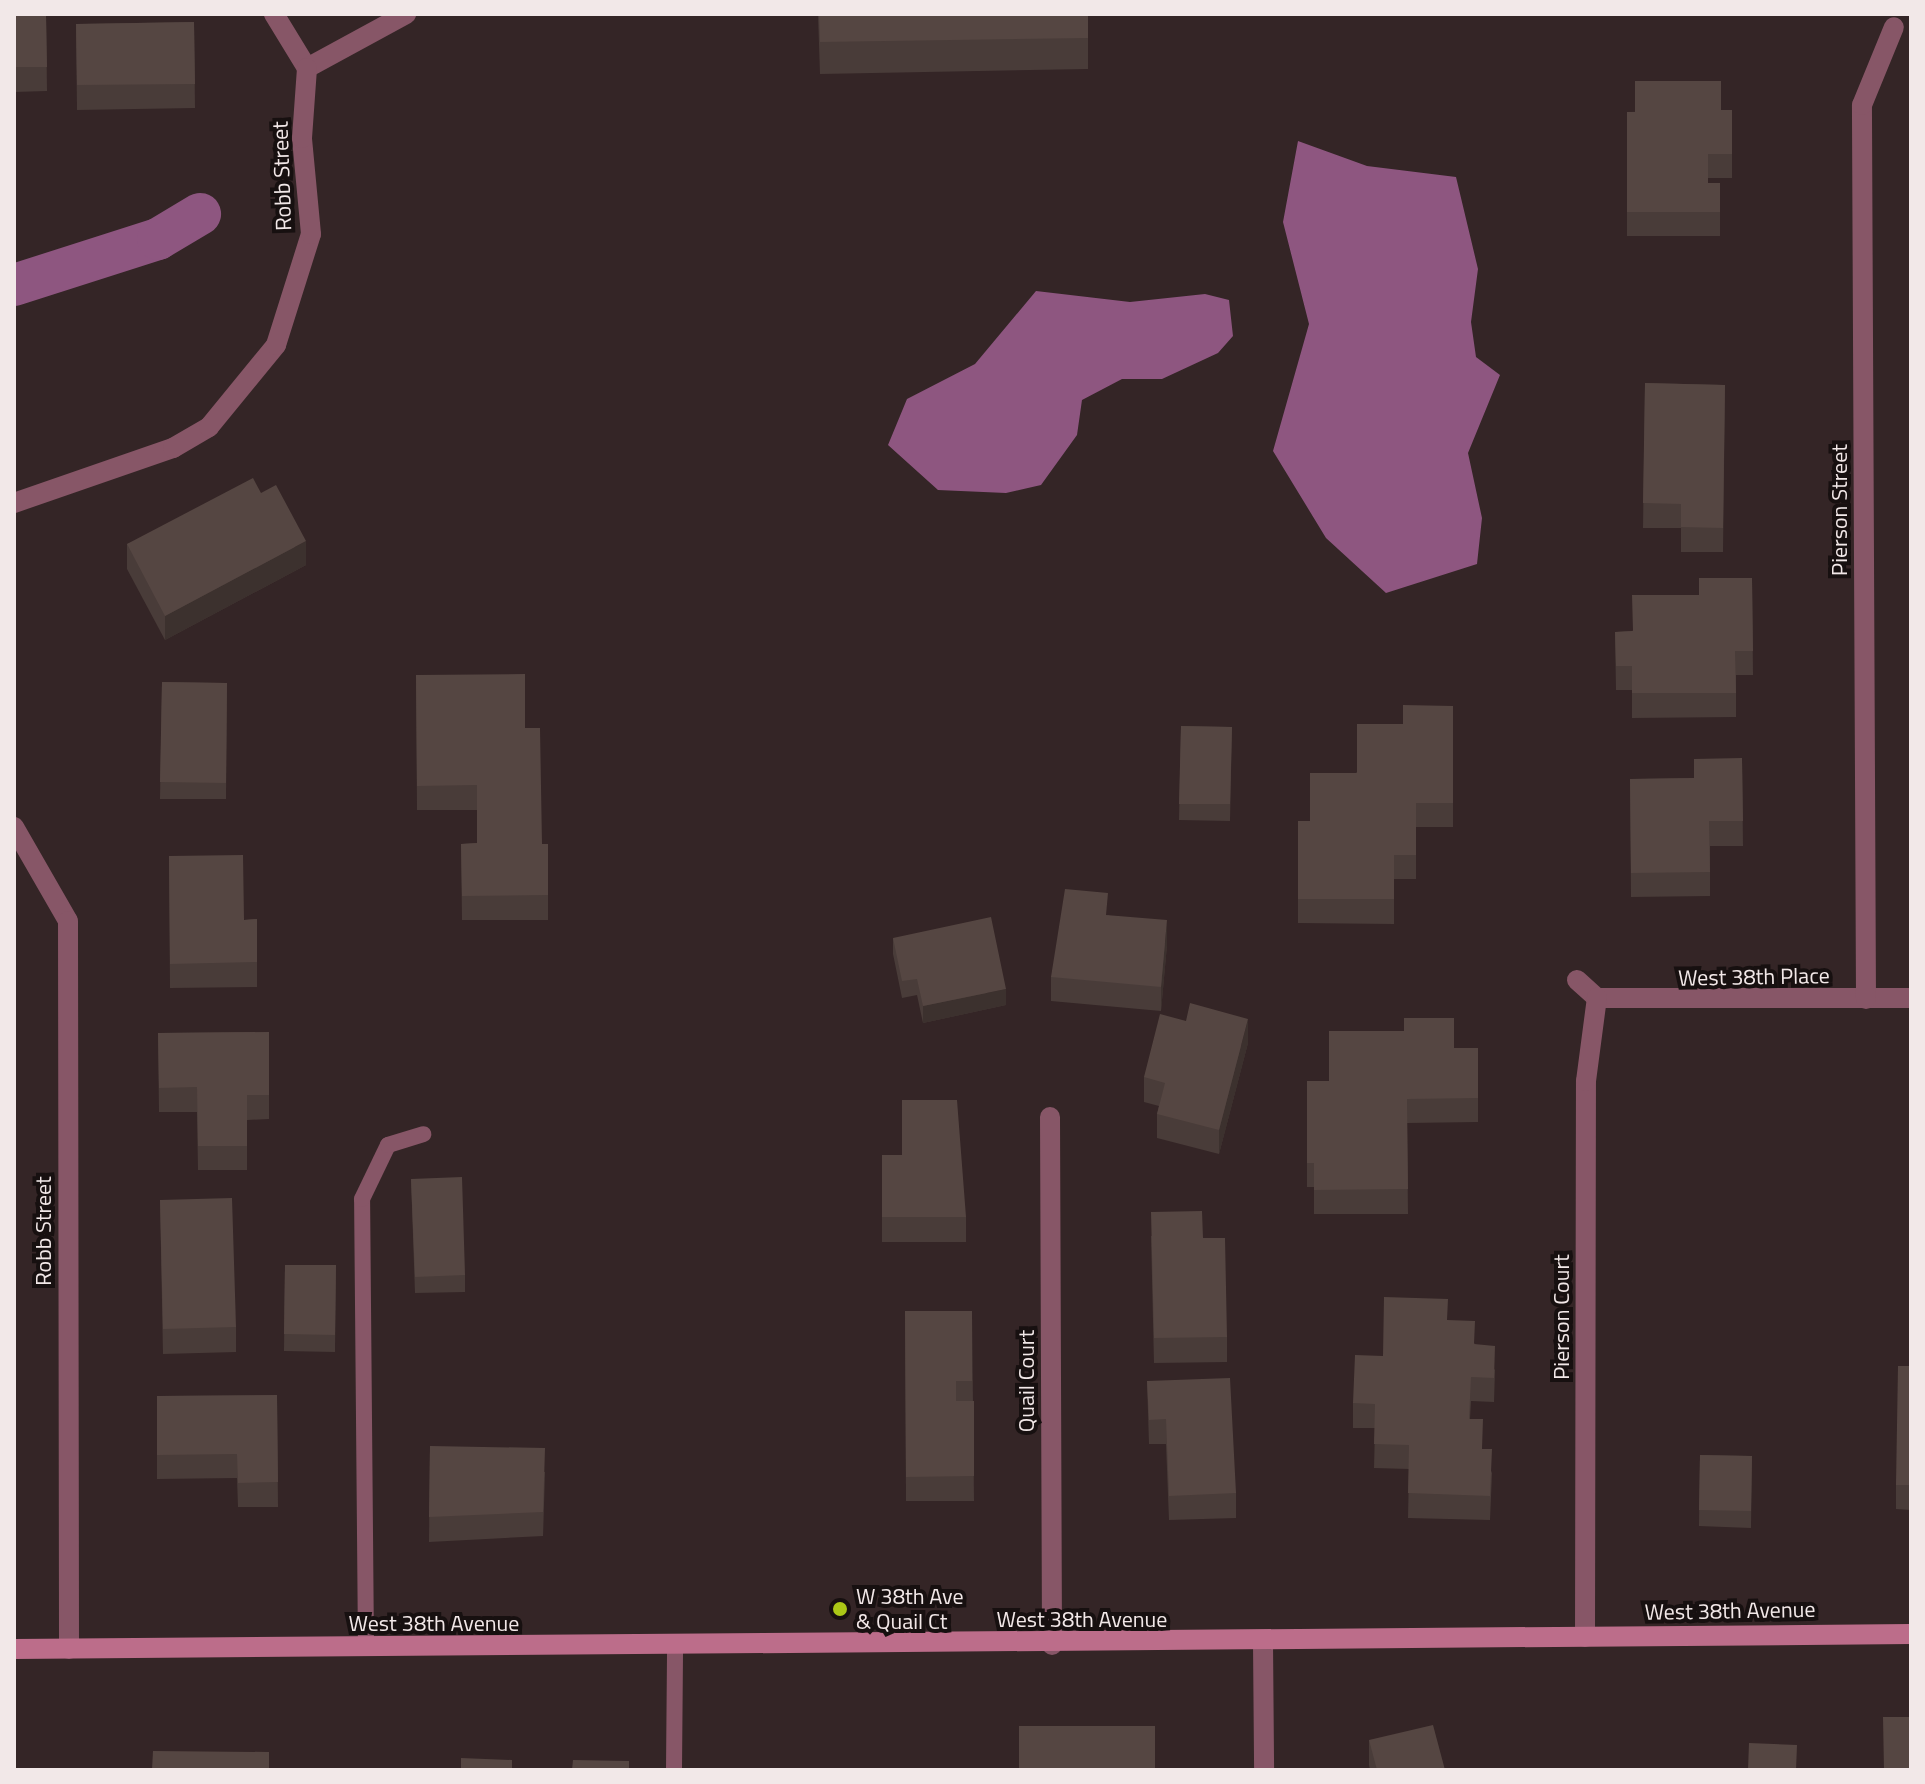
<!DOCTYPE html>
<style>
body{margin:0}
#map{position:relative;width:1925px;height:1784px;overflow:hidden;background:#342526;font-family:"Titillium Web",sans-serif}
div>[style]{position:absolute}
.water>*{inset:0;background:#8e5680}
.canal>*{height:42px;margin:-21px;padding:0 21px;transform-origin:21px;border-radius:21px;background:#8e5680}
.lane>*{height:16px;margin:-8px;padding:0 8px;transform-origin:8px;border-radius:8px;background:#875667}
.street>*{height:20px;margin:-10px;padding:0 10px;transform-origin:10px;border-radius:10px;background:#875667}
.secondary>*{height:20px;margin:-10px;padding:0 10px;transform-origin:10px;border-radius:10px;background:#bc6d8a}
.wall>*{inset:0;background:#493c39}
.shaded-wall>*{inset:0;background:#3c312e}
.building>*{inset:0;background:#554642}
.dots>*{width:22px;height:22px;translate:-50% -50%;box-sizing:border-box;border:4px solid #171010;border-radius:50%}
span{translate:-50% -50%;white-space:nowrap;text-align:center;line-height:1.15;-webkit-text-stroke:8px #171010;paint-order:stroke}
.street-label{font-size:22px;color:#f2e8e8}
.poi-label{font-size:22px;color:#f2e8e8}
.left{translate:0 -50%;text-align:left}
.frame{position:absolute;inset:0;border:16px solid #f2e8e8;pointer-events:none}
</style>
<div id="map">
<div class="water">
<div style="clip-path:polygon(1298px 141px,1367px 166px,1456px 177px,1478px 269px,1471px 322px,1476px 357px,1500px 375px,1468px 453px,1482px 518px,1477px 564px,1386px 593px,1326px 538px,1273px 451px,1309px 324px,1283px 222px)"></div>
<div style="clip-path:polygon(1036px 291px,1130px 302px,1205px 294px,1229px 300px,1233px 336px,1218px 353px,1162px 379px,1122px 379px,1082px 400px,1077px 435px,1041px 485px,1006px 493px,938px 490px,888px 445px,907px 399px,975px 364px)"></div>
</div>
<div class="canal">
<div style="left:14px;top:285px;width:151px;rotate:-17.7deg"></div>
<div style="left:158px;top:239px;width:49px;rotate:-30.8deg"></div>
</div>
<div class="lane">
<div style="left:366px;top:1648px;width:449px;rotate:-90.5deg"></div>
<div style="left:362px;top:1199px;width:60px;rotate:-64.3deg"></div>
<div style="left:388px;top:1145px;width:37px;rotate:-17deg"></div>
<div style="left:674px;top:1770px;width:124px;rotate:-89.5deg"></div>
</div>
<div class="street">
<div style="left:274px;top:14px;width:63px;rotate:58.6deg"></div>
<div style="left:307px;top:68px;width:113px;rotate:-28.6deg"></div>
<div style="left:14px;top:503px;width:168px;rotate:-19.1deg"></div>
<div style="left:173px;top:448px;width:42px;rotate:-30.3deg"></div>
<div style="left:209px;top:427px;width:106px;rotate:-50.7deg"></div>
<div style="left:276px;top:345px;width:116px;rotate:-72.5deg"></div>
<div style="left:311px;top:234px;width:96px;rotate:-95.4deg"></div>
<div style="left:302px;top:138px;width:70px;rotate:-85.9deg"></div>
<div style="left:14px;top:827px;width:108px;rotate:60.1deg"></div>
<div style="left:68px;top:921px;width:728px;rotate:89.92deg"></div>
<div style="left:1577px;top:980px;width:27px;rotate:42deg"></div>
<div style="left:1597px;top:998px;width:314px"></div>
<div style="left:1866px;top:999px;width:894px;rotate:-90.26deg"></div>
<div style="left:1862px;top:105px;width:84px;rotate:-67.7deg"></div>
<div style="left:1050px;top:1117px;width:528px;rotate:89.78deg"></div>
<div style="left:1585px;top:1637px;width:556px;rotate:-89.9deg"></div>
<div style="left:1586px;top:1081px;width:84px;rotate:-82.5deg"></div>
<div style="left:1263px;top:1643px;width:127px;rotate:89.5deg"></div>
</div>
<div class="secondary">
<div style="left:14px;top:1649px;width:1897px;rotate:-0.45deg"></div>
</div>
<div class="wall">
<div style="clip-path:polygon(14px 14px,46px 14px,47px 91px,14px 92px)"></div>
<div style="clip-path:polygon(818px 14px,1088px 14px,1088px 69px,820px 74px)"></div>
<div style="clip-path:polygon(194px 22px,195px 108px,77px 110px,76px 24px)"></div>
<div style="clip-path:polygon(1732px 110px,1732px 178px,1708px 178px,1708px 183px,1720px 183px,1720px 236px,1627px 236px,1627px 112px)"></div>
<div style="clip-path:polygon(1645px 383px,1725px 385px,1723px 552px,1681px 552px,1681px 528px,1643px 528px)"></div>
<div style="clip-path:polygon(261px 493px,306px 565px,165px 640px,127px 569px,127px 544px)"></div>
<div style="clip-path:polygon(1752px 578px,1753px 675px,1736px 675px,1736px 717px,1632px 718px,1632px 690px,1616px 690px,1615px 632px,1632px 631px,1699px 595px)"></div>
<div style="clip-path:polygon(416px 675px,525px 728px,542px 844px,548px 844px,548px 920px,462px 920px,461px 844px,477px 843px,477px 810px,417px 810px)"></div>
<div style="clip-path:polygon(162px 682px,227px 683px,226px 799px,160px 799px)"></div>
<div style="clip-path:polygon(1453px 706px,1453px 827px,1416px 827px,1416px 879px,1394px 879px,1394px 924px,1298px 923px,1298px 821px,1310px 821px,1403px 724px)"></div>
<div style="clip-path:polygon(1181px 726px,1232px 727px,1230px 821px,1179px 820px)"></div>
<div style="clip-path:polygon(1742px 758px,1743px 846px,1710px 846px,1710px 896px,1631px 897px,1630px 779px,1694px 778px)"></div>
<div style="clip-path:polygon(169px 856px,244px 920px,257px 919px,257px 987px,170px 988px)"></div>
<div style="clip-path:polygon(1108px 915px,1167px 945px,1161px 1011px,1051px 1001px,1051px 977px)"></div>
<div style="clip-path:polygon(893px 938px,1006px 1005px,923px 1023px,917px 995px,902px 998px,893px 954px)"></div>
<div style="clip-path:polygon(269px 1032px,269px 1119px,247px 1120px,247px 1170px,198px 1170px,197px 1112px,159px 1112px,158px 1033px)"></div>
<div style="clip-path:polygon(1248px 1043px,1219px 1154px,1157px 1138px,1157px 1114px,1159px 1106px,1144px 1102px,1144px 1077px)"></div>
<div style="clip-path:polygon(1478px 1048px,1478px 1122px,1407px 1123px,1408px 1214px,1314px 1214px,1314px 1187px,1307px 1187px,1307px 1081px,1329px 1081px)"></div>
<div style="clip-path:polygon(882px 1155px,966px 1217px,966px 1242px,882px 1242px)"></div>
<div style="clip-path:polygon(411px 1179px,465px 1275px,465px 1292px,415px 1293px)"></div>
<div style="clip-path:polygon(160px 1200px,236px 1327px,236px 1352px,163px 1354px)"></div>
<div style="clip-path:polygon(1151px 1236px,1203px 1238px,1227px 1337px,1227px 1362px,1154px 1363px)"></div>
<div style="clip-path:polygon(285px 1265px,336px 1265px,335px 1352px,284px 1351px)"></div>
<div style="clip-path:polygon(905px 1311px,972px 1311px,974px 1501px,906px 1501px)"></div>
<div style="clip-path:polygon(1448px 1320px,1475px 1344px,1495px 1370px,1494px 1402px,1471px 1401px,1470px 1419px,1492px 1473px,1490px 1520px,1408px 1518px,1409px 1469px,1374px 1468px,1375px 1428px,1353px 1428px,1353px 1403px)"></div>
<div style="clip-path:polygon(1911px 1366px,1911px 1510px,1896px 1509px,1896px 1485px)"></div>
<div style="clip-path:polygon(1147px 1381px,1236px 1493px,1236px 1518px,1169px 1520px,1166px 1444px,1149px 1444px)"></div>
<div style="clip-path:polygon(277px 1395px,278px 1507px,238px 1507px,237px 1478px,157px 1479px,157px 1396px)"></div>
<div style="clip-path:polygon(430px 1446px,545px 1472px,543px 1536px,429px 1542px)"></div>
<div style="clip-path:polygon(1700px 1455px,1752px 1456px,1751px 1528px,1699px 1526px)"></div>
<div style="clip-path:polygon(1369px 1740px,1445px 1770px,1370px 1770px,1369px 1765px)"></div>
</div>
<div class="shaded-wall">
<div style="clip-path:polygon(306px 541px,306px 565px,165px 640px,165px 616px)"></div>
<div style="clip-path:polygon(1167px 920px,1167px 945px,1161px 1011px,1161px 987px)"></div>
<div style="clip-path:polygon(1006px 989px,1006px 1005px,923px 1023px,923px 1006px)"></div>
<div style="clip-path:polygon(1248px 1019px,1248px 1043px,1219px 1154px,1219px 1130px)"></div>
</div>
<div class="building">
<div style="clip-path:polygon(14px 14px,46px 14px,47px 67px,14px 67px)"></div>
<div style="clip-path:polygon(819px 14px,1088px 14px,1088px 38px,820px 42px)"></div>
<div style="clip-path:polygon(194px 22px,195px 84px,77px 85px,76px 24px)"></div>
<div style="clip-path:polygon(1635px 81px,1721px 81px,1721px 110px,1732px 110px,1732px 154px,1708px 154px,1708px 183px,1720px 183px,1720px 212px,1627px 212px,1627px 112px,1635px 112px)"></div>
<div style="clip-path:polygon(1645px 383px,1725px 385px,1723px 528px,1681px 527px,1681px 504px,1643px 503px)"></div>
<div style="clip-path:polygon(253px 478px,261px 493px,276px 485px,306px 541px,165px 616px,127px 544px)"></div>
<div style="clip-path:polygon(1699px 578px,1752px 578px,1753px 651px,1735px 651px,1736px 693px,1632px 693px,1632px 666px,1616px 666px,1615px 632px,1633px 631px,1632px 595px,1699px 595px)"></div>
<div style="clip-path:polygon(525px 674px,525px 728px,540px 728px,542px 844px,548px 844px,548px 895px,462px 896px,461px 844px,477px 843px,477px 785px,417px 786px,416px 675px)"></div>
<div style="clip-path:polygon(162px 682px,227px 683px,226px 783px,160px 782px)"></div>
<div style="clip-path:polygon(1403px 705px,1453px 706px,1453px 803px,1416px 803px,1416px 855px,1394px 855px,1394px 899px,1298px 899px,1298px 821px,1310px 821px,1310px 773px,1357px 773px,1357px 724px,1403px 724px)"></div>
<div style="clip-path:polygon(1181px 726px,1232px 727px,1230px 804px,1179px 804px)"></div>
<div style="clip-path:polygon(1742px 758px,1743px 821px,1709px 821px,1710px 872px,1631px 873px,1630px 779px,1694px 778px,1694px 759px)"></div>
<div style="clip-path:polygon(243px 855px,244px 920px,257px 919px,257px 962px,170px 964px,169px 856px)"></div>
<div style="clip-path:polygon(1065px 889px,1108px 893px,1106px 915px,1167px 920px,1161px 987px,1051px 977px)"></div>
<div style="clip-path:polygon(991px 917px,1006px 989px,923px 1006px,917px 979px,902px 981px,893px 938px)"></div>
<div style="clip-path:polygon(1190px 1003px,1248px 1019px,1219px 1130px,1157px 1114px,1165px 1083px,1144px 1077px,1160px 1014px,1186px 1021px)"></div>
<div style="clip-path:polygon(1404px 1018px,1454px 1018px,1454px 1048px,1478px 1048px,1478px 1098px,1407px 1099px,1408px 1189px,1314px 1190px,1314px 1163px,1307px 1163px,1307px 1081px,1329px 1081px,1329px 1031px,1404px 1031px)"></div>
<div style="clip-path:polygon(269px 1032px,269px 1095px,247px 1095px,247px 1146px,198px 1146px,197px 1087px,159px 1088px,158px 1033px)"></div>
<div style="clip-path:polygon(902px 1100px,957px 1100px,966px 1217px,882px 1217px,882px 1155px,902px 1155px)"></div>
<div style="clip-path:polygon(462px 1177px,465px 1275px,415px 1277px,411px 1179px)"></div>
<div style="clip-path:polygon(232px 1198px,236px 1327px,163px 1329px,160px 1200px)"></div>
<div style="clip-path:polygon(1202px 1211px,1203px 1238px,1225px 1238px,1227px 1337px,1154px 1338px,1151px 1212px)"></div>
<div style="clip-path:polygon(285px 1265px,336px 1265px,335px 1335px,284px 1334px)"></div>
<div style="clip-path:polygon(1384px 1297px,1448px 1299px,1447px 1320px,1475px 1321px,1474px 1344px,1495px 1346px,1494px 1378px,1471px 1377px,1469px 1419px,1483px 1419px,1482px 1449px,1492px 1449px,1490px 1496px,1408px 1493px,1409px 1445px,1374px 1444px,1375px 1404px,1353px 1403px,1355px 1355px,1383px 1356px)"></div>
<div style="clip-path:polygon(905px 1311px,972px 1311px,972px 1381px,956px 1381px,956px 1401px,974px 1401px,974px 1476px,906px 1477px)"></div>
<div style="clip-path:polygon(1898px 1366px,1911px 1366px,1911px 1485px,1896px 1485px)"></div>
<div style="clip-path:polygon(1230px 1378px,1236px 1493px,1169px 1496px,1166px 1419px,1149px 1420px,1147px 1381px)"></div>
<div style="clip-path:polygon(277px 1395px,278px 1482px,238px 1483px,237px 1454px,157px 1455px,157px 1396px)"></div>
<div style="clip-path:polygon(430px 1446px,545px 1448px,543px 1512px,429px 1517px)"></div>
<div style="clip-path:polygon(1700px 1455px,1752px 1456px,1751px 1511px,1699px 1510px)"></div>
<div style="clip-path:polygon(1883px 1717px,1911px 1717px,1911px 1770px,1884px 1770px)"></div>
<div style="clip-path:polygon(1433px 1725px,1445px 1770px,1377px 1770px,1369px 1740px)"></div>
<div style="clip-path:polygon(1019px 1726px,1155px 1726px,1155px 1770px,1019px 1770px)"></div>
<div style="clip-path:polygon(1749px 1743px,1797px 1745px,1796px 1770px,1748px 1770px)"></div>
<div style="clip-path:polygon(153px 1751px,269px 1752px,269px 1770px,152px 1770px)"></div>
<div style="clip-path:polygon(461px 1758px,512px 1760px,512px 1770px,461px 1770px)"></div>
<div style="clip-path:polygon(573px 1760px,629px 1761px,629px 1770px,572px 1770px)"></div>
<div style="clip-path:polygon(713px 1768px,780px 1768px,780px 1770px,713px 1770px)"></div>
</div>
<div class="dots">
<div style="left:840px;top:1609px;background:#abc716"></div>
</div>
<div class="street-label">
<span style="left:282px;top:176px;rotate:-92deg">Robb Street</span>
<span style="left:1840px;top:510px;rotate:-90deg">Pierson Street</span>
<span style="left:1754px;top:977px;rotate:-1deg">West 38th Place</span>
<span style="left:44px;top:1231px;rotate:-90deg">Robb Street</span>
<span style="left:1562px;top:1317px;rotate:-90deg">Pierson Court</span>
<span style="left:1027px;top:1381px;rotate:-90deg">Quail Court</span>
<span style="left:1730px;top:1611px;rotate:-1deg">West 38th Avenue</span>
<span style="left:1082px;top:1620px">West 38th Avenue</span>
<span style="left:434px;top:1624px">West 38th Avenue</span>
</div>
<div class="poi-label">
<span class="left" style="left:856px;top:1609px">W 38th Ave<br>&amp; Quail Ct</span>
</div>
<div class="frame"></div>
</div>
